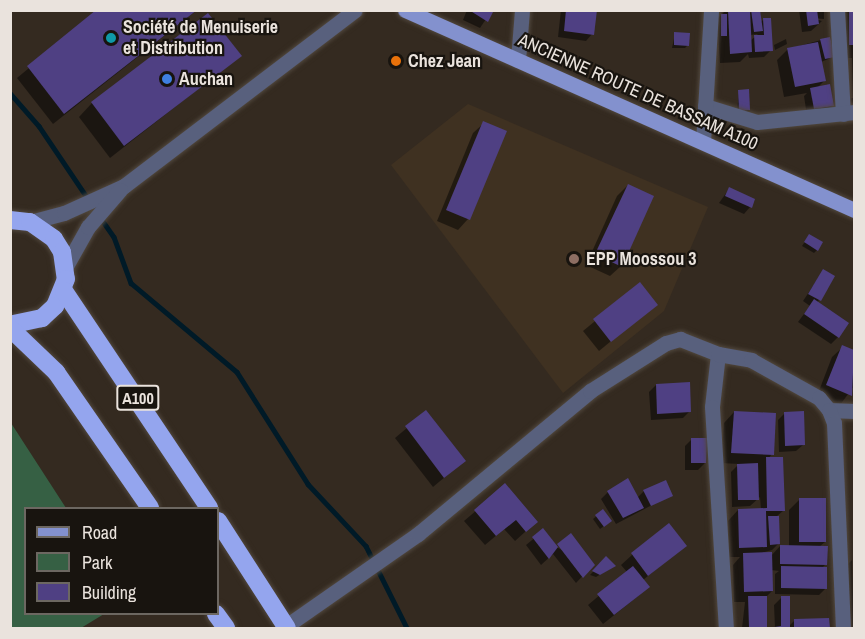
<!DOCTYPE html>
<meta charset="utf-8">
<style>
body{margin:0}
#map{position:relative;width:865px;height:639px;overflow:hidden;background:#342a20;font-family:"Archivo Narrow",sans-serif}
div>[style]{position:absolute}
.built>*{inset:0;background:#3f3121}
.green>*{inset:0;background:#366044}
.shadow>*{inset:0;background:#0007}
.stream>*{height:4.5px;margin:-2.25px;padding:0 2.25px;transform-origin:2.25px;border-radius:2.25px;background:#001a27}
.building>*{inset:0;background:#4f4083}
.roads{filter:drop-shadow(0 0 2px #51483e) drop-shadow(0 0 2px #51483e)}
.minor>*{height:15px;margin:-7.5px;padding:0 7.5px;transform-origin:7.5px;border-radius:7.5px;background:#58607d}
.major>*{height:15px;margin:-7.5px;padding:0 7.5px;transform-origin:7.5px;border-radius:7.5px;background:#8391ce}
.highway>*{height:18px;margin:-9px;padding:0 9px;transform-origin:9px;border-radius:9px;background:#94a5ee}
.dots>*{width:16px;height:16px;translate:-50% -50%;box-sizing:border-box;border:3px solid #18140f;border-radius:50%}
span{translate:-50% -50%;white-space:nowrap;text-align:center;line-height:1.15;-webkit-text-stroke:4.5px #18140f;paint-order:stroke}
.shield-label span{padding:2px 4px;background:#18140f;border:2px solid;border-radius:4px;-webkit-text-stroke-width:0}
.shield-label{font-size:16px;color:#eae3dd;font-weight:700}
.poi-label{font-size:18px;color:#eae3dd;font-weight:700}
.left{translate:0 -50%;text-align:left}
.street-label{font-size:18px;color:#eae3dd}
.frame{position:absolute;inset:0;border:12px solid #eae3dd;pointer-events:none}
.legend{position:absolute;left:24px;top:507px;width:195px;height:108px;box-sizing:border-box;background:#18140f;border:2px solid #6c6761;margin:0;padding:8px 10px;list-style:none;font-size:18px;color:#eae3dd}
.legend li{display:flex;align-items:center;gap:12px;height:30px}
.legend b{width:30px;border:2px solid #6c6761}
</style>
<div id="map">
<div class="built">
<div style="clip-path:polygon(468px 104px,708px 207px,664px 311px,563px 393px,391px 165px)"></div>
</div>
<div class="green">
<div style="clip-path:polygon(11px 423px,66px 508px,26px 508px,26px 614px,104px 614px,81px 628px,11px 628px)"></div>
</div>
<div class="shadow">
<div style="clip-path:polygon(99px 10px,197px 10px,53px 124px,17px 78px)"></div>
<div style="clip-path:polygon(467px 10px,492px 10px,480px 28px,463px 20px)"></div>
<div style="clip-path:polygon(561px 10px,596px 10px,592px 34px,586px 41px,558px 37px)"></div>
<div style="clip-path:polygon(evenodd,726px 10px,748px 10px,748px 15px,752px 11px,760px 23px,763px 20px,771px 50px,764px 57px,749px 58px,748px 54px,740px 62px,720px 63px,717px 19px,726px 10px,758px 34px,750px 41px,750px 35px,758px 34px)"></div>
<div style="clip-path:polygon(824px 10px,824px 19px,812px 18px,822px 21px,811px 31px,802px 32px,799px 10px)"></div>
<div style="clip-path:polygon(838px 10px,854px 10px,854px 107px,844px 109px,846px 99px,853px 98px,852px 58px,836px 58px)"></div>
<div style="clip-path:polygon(675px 34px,688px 45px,685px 48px,672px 48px)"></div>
<div style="clip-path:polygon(786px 39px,787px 44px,775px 50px,774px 45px)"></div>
<div style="clip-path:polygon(821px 40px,833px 57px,821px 62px,824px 81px,817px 88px,832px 106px,825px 113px,807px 116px,804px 96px,807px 93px,784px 97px,777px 60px,788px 49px)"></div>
<div style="clip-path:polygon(240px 56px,110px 158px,79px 117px,92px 103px)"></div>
<div style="clip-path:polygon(739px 91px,749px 110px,746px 113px,737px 113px)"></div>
<div style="clip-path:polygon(484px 123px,468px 219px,458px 230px,437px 221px,473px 133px)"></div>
<div style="clip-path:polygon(628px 185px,621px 266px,610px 276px,586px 265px,617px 196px)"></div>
<div style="clip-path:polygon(729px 189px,750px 207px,744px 214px,719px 203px)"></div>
<div style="clip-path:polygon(809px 236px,817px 250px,814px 253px,802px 246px)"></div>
<div style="clip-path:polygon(823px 271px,833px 277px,817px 303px,838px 337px,831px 344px,798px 322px,810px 306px,803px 301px)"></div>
<div style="clip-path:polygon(640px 284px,656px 304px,599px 351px,583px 331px)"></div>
<div style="clip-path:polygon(843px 347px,854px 351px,854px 386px,840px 405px,817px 396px,832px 357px)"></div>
<div style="clip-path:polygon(656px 385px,690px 411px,683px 418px,651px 420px,649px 392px)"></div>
<div style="clip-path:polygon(426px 412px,464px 461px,433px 487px,395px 438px)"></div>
<div style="clip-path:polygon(734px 412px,772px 454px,768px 459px,783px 511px,777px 516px,779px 543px,772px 550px,758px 554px,771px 556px,780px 546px,789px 547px,789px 510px,800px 499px,825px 542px,819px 547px,826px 564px,822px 568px,826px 588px,819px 595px,775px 594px,775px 574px,779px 571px,771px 570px,772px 591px,766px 597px,766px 628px,742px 628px,745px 602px,734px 602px,733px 565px,740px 557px,729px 557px,728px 521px,738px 510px,761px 510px,760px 497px,750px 506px,732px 507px,731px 472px,739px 464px,721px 463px,724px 423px)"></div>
<div style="clip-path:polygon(785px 413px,803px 445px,796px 451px,779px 452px,778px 420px)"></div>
<div style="clip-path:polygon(692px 439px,705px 463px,698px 470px,685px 470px,685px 446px)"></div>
<div style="clip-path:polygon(505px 486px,536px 522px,515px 541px,504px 529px,485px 545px,464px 521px)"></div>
<div style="clip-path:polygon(644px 491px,671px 495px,616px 524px,601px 499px,608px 492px,637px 498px)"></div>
<div style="clip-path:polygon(603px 511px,607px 524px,600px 529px,593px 519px)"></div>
<div style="clip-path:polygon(669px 525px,685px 546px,643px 580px,648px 587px,637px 597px,603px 624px,588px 605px,627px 572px,621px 565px,632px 555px)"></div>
<div style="clip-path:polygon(543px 531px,556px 547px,593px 565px,576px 583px,553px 554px,541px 565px,526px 545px)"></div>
<div style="clip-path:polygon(606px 558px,614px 566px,596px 577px,590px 575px)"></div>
<div style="clip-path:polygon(852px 560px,854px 628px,842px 628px,842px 608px,851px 600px,843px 600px,842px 570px)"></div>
<div style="clip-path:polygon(781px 598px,789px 626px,795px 620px,828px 620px,828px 628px,768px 628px,775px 628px,774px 605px)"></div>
</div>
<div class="stream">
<div style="left:10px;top:93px;width:44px;rotate:48.7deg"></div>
<div style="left:39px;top:126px;width:89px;rotate:56deg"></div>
<div style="left:100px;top:217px;width:24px;rotate:55deg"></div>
<div style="left:114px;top:237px;width:49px;rotate:69.7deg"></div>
<div style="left:131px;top:283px;width:138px;rotate:40deg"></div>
<div style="left:237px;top:372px;width:133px;rotate:57.6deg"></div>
<div style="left:308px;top:484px;width:85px;rotate:46.9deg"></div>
<div style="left:366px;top:546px;width:92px;rotate:63.4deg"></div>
</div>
<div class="building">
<div style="clip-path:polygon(96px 10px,197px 10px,64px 114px,27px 66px)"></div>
<div style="clip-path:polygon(469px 10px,494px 10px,488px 22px)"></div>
<div style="clip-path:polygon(566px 10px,597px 10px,594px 35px,564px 31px)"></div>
<div style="clip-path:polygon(728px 10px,750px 10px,752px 52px,730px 54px)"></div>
<div style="clip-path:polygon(751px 10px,760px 10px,763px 31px,754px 32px)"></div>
<div style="clip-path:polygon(806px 10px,817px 10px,819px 24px,808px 26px)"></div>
<div style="clip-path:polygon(849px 10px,854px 10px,854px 45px,849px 45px)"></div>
<div style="clip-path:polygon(208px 13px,242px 56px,124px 146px,91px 102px)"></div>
<div style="clip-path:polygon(721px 14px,727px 14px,727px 36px,721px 36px)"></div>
<div style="clip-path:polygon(763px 18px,771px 18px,773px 51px,755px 52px,754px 35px,764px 35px)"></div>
<div style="clip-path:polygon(674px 32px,690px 33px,689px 46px,674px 45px)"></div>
<div style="clip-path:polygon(830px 37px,835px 57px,825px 59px,820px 39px)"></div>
<div style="clip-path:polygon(818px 42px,826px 81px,795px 87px,787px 48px)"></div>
<div style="clip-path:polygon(830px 84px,834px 106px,814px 109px,810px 88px)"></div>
<div style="clip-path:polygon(749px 89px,750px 110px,739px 111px,738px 90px)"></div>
<div style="clip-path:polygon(483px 121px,507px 131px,470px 220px,446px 210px)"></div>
<div style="clip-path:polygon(628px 184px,654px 196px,622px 267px,595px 254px)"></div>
<div style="clip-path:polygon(729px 187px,755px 199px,752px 208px,725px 196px)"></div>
<div style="clip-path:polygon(809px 234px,823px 242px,818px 251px,804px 242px)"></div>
<div style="clip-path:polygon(823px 269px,835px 276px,821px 301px,808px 294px)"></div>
<div style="clip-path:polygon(640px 282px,658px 305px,611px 342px,593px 319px)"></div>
<div style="clip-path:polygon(814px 299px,849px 323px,839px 338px,804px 314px)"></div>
<div style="clip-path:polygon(842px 345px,854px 350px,852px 396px,826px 385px)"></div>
<div style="clip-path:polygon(690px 382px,691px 412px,657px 414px,656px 384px)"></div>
<div style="clip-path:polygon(426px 410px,466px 461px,444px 478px,405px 426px)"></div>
<div style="clip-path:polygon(734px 411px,776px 413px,774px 455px,731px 453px)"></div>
<div style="clip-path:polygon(804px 411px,805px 445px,785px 446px,784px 412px)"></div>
<div style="clip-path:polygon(691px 438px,707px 438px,706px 463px,691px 463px)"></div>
<div style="clip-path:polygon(766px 457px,783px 457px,785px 511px,766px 511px,767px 547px,739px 548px,738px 509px,767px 508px)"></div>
<div style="clip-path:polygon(758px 463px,759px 500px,738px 500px,737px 464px)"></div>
<div style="clip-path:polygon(628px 478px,644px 508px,623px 518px,607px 491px)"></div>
<div style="clip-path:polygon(666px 480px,673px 496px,651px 506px,643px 490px)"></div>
<div style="clip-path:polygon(505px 483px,538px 522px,526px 532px,516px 520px,496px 536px,474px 510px)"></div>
<div style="clip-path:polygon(799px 498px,826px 498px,826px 542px,799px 542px)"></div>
<div style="clip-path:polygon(603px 509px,612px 521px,604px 527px,595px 515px)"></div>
<div style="clip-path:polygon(768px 516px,779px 516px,780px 544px,770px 545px)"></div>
<div style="clip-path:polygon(669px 523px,687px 546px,648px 576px,631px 553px)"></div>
<div style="clip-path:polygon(543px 528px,558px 547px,549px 559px,532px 537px)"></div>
<div style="clip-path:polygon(571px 533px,595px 565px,583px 578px,557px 544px)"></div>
<div style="clip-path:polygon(780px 545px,828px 546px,827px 565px,780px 564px)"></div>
<div style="clip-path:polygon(772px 552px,773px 591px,744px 592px,743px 553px)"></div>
<div style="clip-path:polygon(606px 556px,616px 566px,600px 575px,592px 571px)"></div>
<div style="clip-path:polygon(633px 566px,650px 587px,614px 615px,597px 594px)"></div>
<div style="clip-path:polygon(781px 566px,827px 567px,827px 589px,781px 588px)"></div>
<div style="clip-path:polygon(748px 596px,767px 596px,767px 628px,749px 628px)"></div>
<div style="clip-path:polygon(781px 596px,790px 596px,790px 628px,768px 628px,781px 626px)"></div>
<div style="clip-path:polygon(829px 618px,830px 628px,794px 628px,794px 619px)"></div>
</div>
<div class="roads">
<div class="minor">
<div style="left:837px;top:10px;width:104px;rotate:86.7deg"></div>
<div style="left:518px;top:60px;width:50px;rotate:-85.4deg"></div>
<div style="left:705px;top:106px;width:54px;rotate:17.1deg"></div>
<div style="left:757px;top:122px;width:98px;rotate:-5.9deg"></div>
<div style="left:703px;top:142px;width:132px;rotate:-86.5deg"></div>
<div style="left:30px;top:222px;width:35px;rotate:-15deg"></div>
<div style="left:64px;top:213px;width:66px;rotate:-24.2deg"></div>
<div style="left:124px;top:186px;width:290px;rotate:-37.3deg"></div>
<div style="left:66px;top:266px;width:45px;rotate:-60.6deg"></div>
<div style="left:88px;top:227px;width:49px;rotate:-49.1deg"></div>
<div style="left:718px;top:354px;width:53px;rotate:96.5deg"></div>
<div style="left:712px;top:407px;width:221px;rotate:86.4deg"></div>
<div style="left:829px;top:410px;width:25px;rotate:2deg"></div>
<div style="left:286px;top:626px;width:161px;rotate:-34.9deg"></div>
<div style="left:418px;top:534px;width:224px;rotate:-39.7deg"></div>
<div style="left:590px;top:391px;width:90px;rotate:-32.3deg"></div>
<div style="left:666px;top:343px;width:15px;rotate:-16deg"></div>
<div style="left:680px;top:339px;width:41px;rotate:21.5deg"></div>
<div style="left:718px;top:354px;width:34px;rotate:10deg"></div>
<div style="left:751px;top:360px;width:78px;rotate:29.2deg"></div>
<div style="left:819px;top:398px;width:16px;rotate:50deg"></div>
<div style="left:829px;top:410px;width:14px;rotate:69deg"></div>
<div style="left:834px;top:423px;width:205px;rotate:87.5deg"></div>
</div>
<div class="major">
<div style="left:405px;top:10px;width:492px;rotate:24deg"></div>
</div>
<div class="highway">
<div style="left:10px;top:220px;width:20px;rotate:6deg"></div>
<div style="left:30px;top:222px;width:29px;rotate:35deg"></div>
<div style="left:54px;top:239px;width:15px;rotate:58deg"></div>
<div style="left:62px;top:252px;width:27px;rotate:82deg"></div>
<div style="left:66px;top:279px;width:29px;rotate:112deg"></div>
<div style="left:55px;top:306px;width:18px;rotate:137deg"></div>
<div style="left:42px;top:318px;width:33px;rotate:168deg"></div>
<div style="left:64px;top:291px;width:261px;rotate:56.2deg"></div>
<div style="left:10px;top:328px;width:64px;rotate:43.7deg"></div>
<div style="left:56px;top:372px;width:165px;rotate:55.3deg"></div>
<div style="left:218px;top:521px;width:127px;rotate:57.2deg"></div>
<div style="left:216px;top:614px;width:17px;rotate:54deg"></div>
</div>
</div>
<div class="dots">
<div style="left:111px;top:38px;background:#0f9aa8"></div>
<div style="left:396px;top:61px;background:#e8710a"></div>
<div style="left:167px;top:79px;background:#3f7fe0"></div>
<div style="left:574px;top:259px;background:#8d6e63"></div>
</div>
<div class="shield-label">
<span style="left:138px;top:398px">A100</span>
</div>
<div class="poi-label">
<span class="left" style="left:123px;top:38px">Société de Menuiserie<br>et Distribution</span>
<span class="left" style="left:408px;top:61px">Chez Jean</span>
<span class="left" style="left:179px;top:79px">Auchan</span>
<span class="left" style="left:586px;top:259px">EPP Moossou 3</span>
</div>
<div class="street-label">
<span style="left:638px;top:92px;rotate:24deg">ANCIENNE ROUTE DE BASSAM A100</span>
</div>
<div class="frame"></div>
<ul class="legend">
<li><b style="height:8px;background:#8391ce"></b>Road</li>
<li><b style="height:16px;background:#366044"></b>Park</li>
<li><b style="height:16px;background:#4f4083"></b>Building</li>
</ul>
</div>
